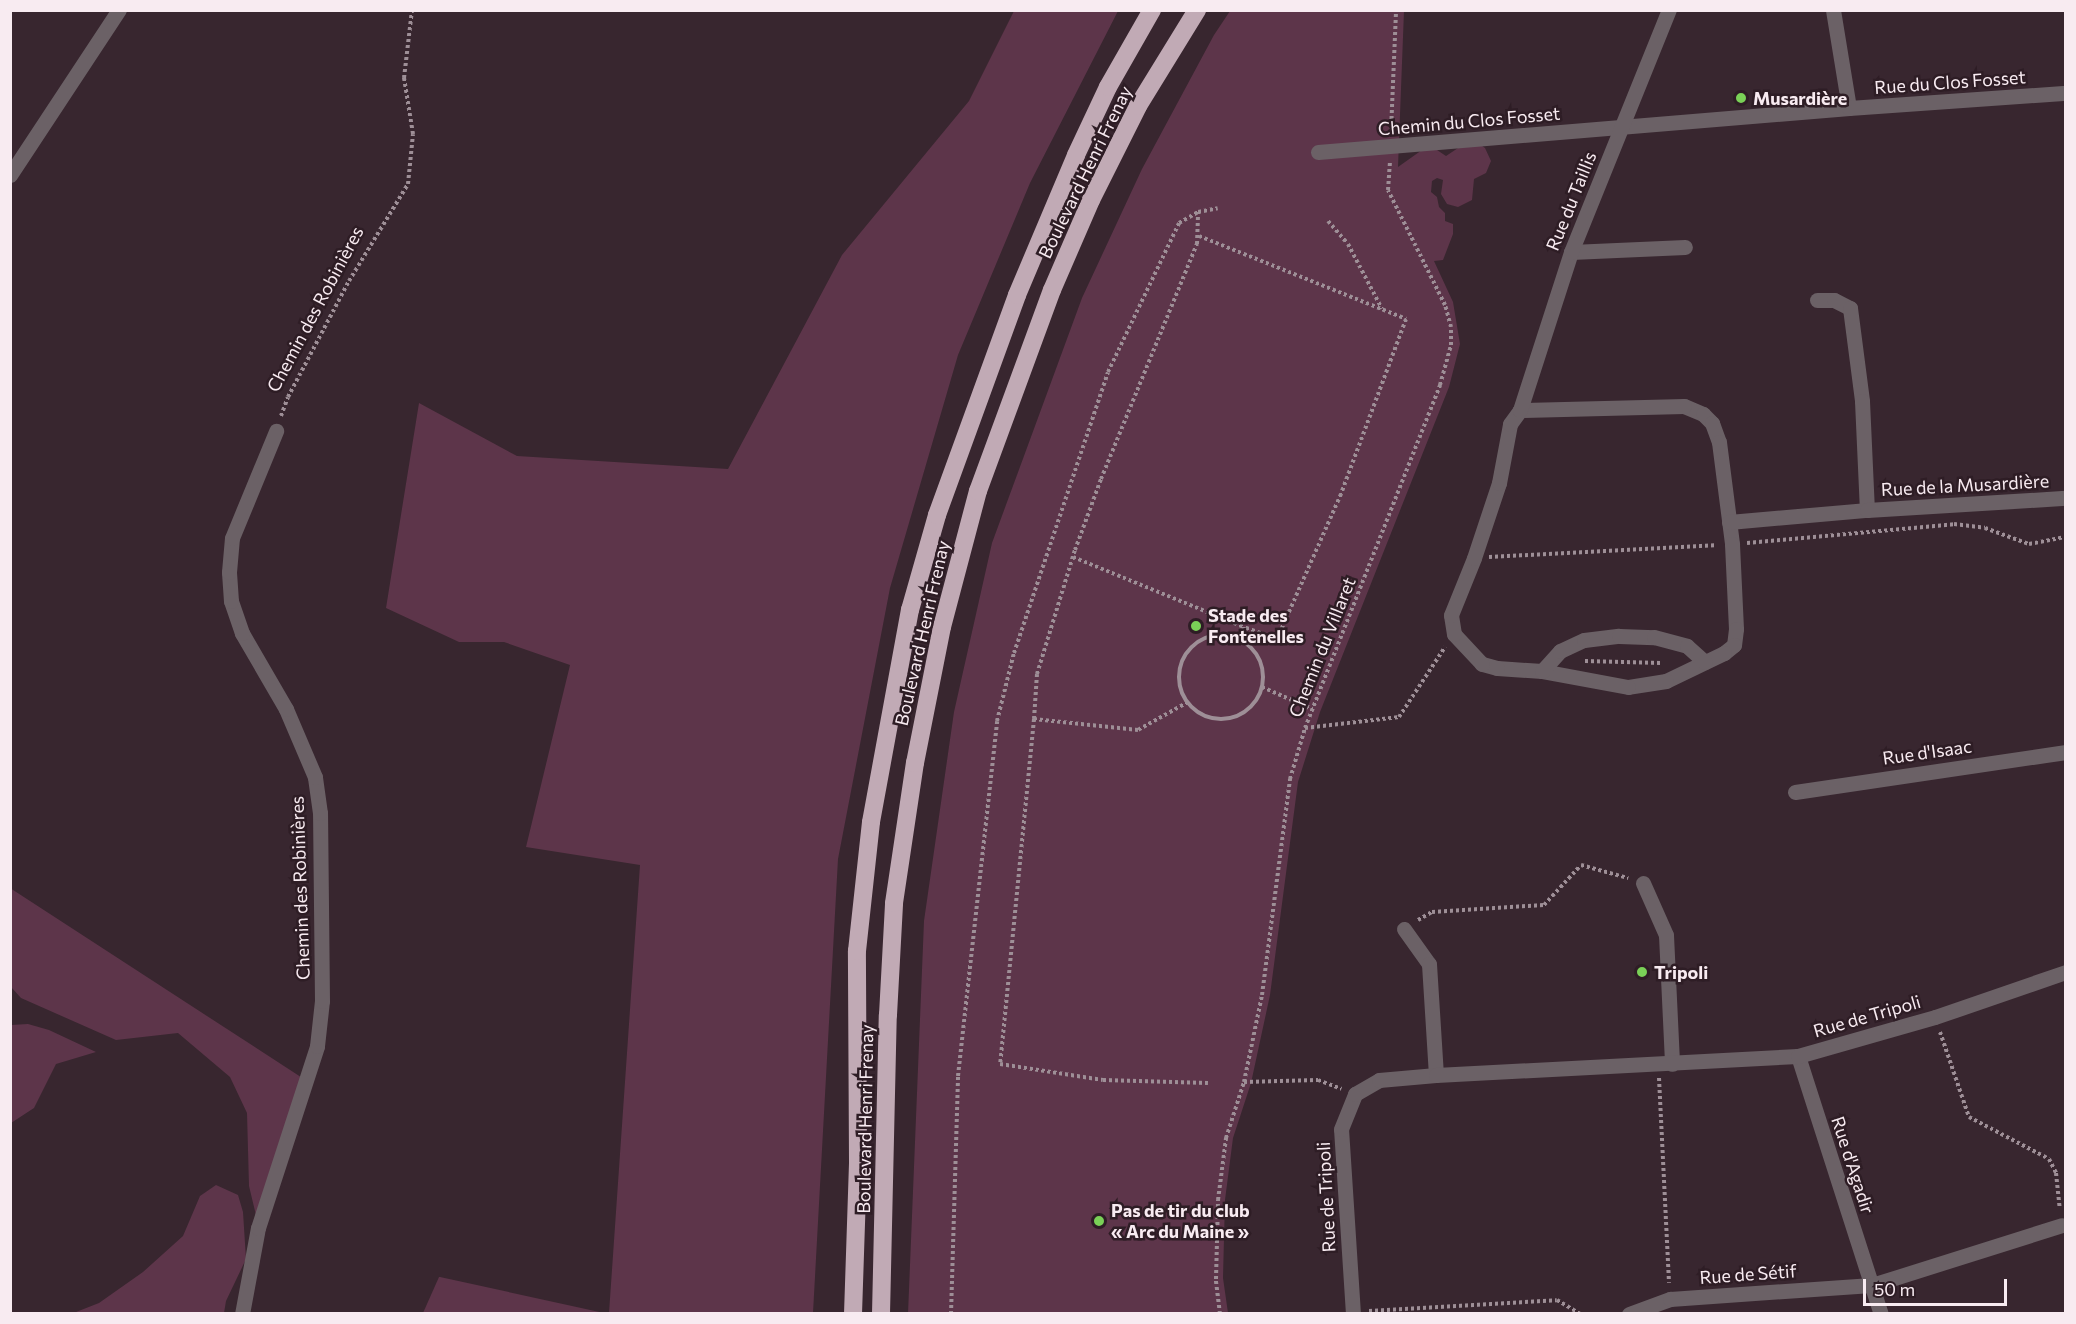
<!DOCTYPE html>
<meta charset="utf-8">
<style>
body{margin:0}
#map{position:relative;width:2076px;height:1324px;overflow:hidden;background:#38262f;font-family:Commissioner,sans-serif}
div>[style]{position:absolute}
.green>*{inset:0;background:#5d354a}
.path>*{height:4px;margin-top:-2px;transform-origin:0;background:repeating-linear-gradient(90deg,#9e8f97 0 3px,transparent 0 6px)}
.path>.ring{margin:-2px;padding:0;box-sizing:content-box;background:none;border:4px solid #9e8f97;border-radius:50%}
.minor>*{height:15px;margin:-7.5px;padding:0 7.5px;transform-origin:7.5px;border-radius:7.5px;background:#6b6166}
.highway>*{height:18px;margin:-9px;padding:0 9px;transform-origin:9px;border-radius:9px;background:#c1aab5}
.dots>*{width:16px;height:16px;translate:-50% -50%;box-sizing:border-box;border:3px solid #2e1d25;border-radius:50%}
span{translate:-50% -50%;white-space:nowrap;text-align:center;line-height:1.15;-webkit-text-stroke:5px #2e1d25;paint-order:stroke}
.street-label{font-size:18px;color:#f8ebf1}
.poi-label{font-size:18px;color:#f8ebf1;font-weight:700}
.left{translate:0 -50%;text-align:left}
.frame{position:absolute;inset:0;border:12px solid #f8ebf1;pointer-events:none}
.scale{position:absolute;left:1863px;top:1279px;width:144px;height:27px;box-sizing:border-box;border:3px solid #f8ebf1;border-top:0;padding-left:8px;font-size:18px;line-height:21px;white-space:nowrap;color:#f8ebf1;-webkit-text-stroke:4px #2e1d25;paint-order:stroke}
</style>
<div id="map">
<div class="green">
<div style="clip-path:polygon(1014px 11px,1118px 11px,1030px 183px,958px 355px,890px 588px,838px 859px,813px 1313px,609px 1313px,640px 865px,526px 847px,570px 665px,504px 642px,459px 642px,386px 608px,419px 403px,517px 456px,728px 469px,842px 255px,969px 101px)"></div>
<div style="clip-path:polygon(1230px 11px,1404px 11px,1398px 167px,1422px 150px,1434px 148px,1446px 156px,1464px 144px,1478px 143px,1485px 148px,1491px 161px,1486px 173px,1474px 179px,1472px 200px,1458px 207px,1447px 204px,1441px 194px,1443px 180px,1437px 178px,1432px 181px,1431px 192px,1437px 197px,1439px 207px,1445px 213px,1445px 221px,1453px 224px,1453px 234px,1443px 260px,1434px 261px,1453px 302px,1460px 344px,1449px 387px,1320px 712px,1298px 782px,1270px 995px,1251px 1083px,1233px 1138px,1225px 1200px,1223px 1278px,1228px 1313px,908px 1314px,924px 921px,954px 712px,992px 543px,1082px 298px,1142px 169px,1214px 35px)"></div>
<div style="clip-path:polygon(10px 888px,307px 1081px,261px 1236px,249px 1186px,247px 1113px,230px 1077px,178px 1033px,116px 1040px,21px 998px,11px 987px)"></div>
<div style="clip-path:polygon(28px 1024px,49px 1030px,96px 1052px,56px 1064px,34px 1108px,11px 1123px,11px 1025px)"></div>
<div style="clip-path:polygon(216px 1185px,238px 1195px,243px 1212px,246px 1259px,226px 1301px,224px 1313px,71px 1314px,99px 1303px,143px 1272px,183px 1236px,200px 1196px)"></div>
<div style="clip-path:polygon(439px 1277px,440px 1277px,604px 1313px,423px 1313px)"></div>
</div>
<div class="path">
<div style="left:1391px;top:131px;width:121px;rotate:-87.6deg"></div>
<div style="left:1328px;top:221px;width:30px;rotate:49deg"></div>
<div style="left:1348px;top:244px;width:73px;rotate:62.4deg"></div>
<div style="left:1199px;top:236px;width:223px;rotate:21.8deg"></div>
<div style="left:1406px;top:319px;width:187px;rotate:110.4deg"></div>
<div style="left:1341px;top:494px;width:158px;rotate:113.8deg"></div>
<div style="left:1277px;top:639px;width:35px;rotate:-160deg"></div>
<div style="left:281px;top:416px;width:20px;rotate:-70deg"></div>
<div style="left:288px;top:397px;width:131px;rotate:-62.3deg"></div>
<div style="left:349px;top:281px;width:114px;rotate:-58.7deg"></div>
<div style="left:408px;top:184px;width:50px;rotate:-84.3deg"></div>
<div style="left:413px;top:134px;width:57px;rotate:-99.1deg"></div>
<div style="left:404px;top:78px;width:68px;rotate:-83.3deg"></div>
<div style="left:1747px;top:543px;width:208px;rotate:-5.2deg"></div>
<div style="left:1954px;top:524px;width:31px;rotate:7deg"></div>
<div style="left:1985px;top:528px;width:47px;rotate:20deg"></div>
<div style="left:2029px;top:544px;width:38px;rotate:-11deg"></div>
<div style="left:1073px;top:557px;width:185px;rotate:22.3deg"></div>
<div style="left:1244px;top:627px;width:13px;rotate:99deg"></div>
<div style="left:1489px;top:557px;width:226px;rotate:-3deg"></div>
<div class="ring" style="left:1179px;top:635px;width:80px;height:80px"></div>
<div style="left:1585px;top:661px;width:76px;rotate:1.5deg"></div>
<div style="left:1262px;top:687px;width:55px;rotate:23.7deg"></div>
<div style="left:1188px;top:702px;width:57px;rotate:150.8deg"></div>
<div style="left:1138px;top:730px;width:105px;rotate:-174deg"></div>
<div style="left:1034px;top:719px;width:45px;rotate:-86.2deg"></div>
<div style="left:1037px;top:674px;width:130px;rotate:-73deg"></div>
<div style="left:1075px;top:550px;width:76px;rotate:-69.9deg"></div>
<div style="left:1101px;top:479px;width:254px;rotate:-67.8deg"></div>
<div style="left:1197px;top:244px;width:32px;rotate:-88deg"></div>
<div style="left:1034px;top:719px;width:347px;rotate:95.6deg"></div>
<div style="left:1000px;top:1064px;width:104px;rotate:8.8deg"></div>
<div style="left:1103px;top:1080px;width:105px;rotate:1.6deg"></div>
<div style="left:1305px;top:728px;width:95px;rotate:-6.7deg"></div>
<div style="left:1399px;top:717px;width:84px;rotate:-56.7deg"></div>
<div style="left:1418px;top:920px;width:16px;rotate:-30deg"></div>
<div style="left:1432px;top:912px;width:112px;rotate:-3.6deg"></div>
<div style="left:1544px;top:905px;width:54px;rotate:-47.2deg"></div>
<div style="left:1581px;top:865px;width:49px;rotate:15.5deg"></div>
<div style="left:1940px;top:1032px;width:90px;rotate:71.2deg"></div>
<div style="left:1969px;top:1117px;width:90px;rotate:27.7deg"></div>
<div style="left:2049px;top:1159px;width:16px;rotate:63deg"></div>
<div style="left:2056px;top:1173px;width:36px;rotate:84deg"></div>
<div style="left:1659px;top:1078px;width:205px;rotate:87.2deg"></div>
<div style="left:1244px;top:1082px;width:74px;rotate:-1.5deg"></div>
<div style="left:1318px;top:1080px;width:25px;rotate:21deg"></div>
<div style="left:1369px;top:1311px;width:188px;rotate:-3.3deg"></div>
<div style="left:1557px;top:1300px;width:27px;rotate:31deg"></div>
<div style="left:951px;top:1314px;width:238px;rotate:-88.3deg"></div>
<div style="left:958px;top:1076px;width:357px;rotate:-83.7deg"></div>
<div style="left:997px;top:721px;width:70px;rotate:-76deg"></div>
<div style="left:1014px;top:653px;width:296px;rotate:-71.5deg"></div>
<div style="left:1108px;top:372px;width:165px;rotate:-64.5deg"></div>
<div style="left:1179px;top:223px;width:22px;rotate:-30deg"></div>
<div style="left:1198px;top:212px;width:20px;rotate:-11deg"></div>
<div style="left:1220px;top:1314px;width:35px;rotate:-97deg"></div>
<div style="left:1216px;top:1279px;width:79px;rotate:-88.5deg"></div>
<div style="left:1218px;top:1200px;width:63px;rotate:-82.6deg"></div>
<div style="left:1226px;top:1138px;width:59px;rotate:-72.2deg"></div>
<div style="left:1244px;top:1082px;width:89px;rotate:-78.3deg"></div>
<div style="left:1262px;top:995px;width:218px;rotate:-82.6deg"></div>
<div style="left:1290px;top:779px;width:53px;rotate:-73.6deg"></div>
<div style="left:1305px;top:728px;width:369px;rotate:-68.5deg"></div>
<div style="left:1440px;top:385px;width:41px;rotate:-74.6deg"></div>
<div style="left:1451px;top:345px;width:18px;rotate:-90deg"></div>
<div style="left:1451px;top:327px;width:23px;rotate:-105deg"></div>
<div style="left:1445px;top:305px;width:128px;rotate:-116.4deg"></div>
<div style="left:1388px;top:190px;width:28px;rotate:-86deg"></div>
</div>
<div class="minor">
<div style="left:1833px;top:10px;width:99px;rotate:80.7deg"></div>
<div style="left:1318px;top:152px;width:533px;rotate:-4.74deg"></div>
<div style="left:1849px;top:108px;width:218px;rotate:-4deg"></div>
<div style="left:10px;top:175px;width:198px;rotate:-56.6deg"></div>
<div style="left:1571px;top:252px;width:114px;rotate:-2.5deg"></div>
<div style="left:1817px;top:300px;width:17px"></div>
<div style="left:1834px;top:300px;width:18px;rotate:27deg"></div>
<div style="left:1850px;top:308px;width:94px;rotate:82.6deg"></div>
<div style="left:1862px;top:401px;width:109px;rotate:87.4deg"></div>
<div style="left:1684px;top:406px;width:21px;rotate:23deg"></div>
<div style="left:1703px;top:414px;width:13px;rotate:45deg"></div>
<div style="left:1712px;top:423px;width:20px;rotate:70deg"></div>
<div style="left:1719px;top:442px;width:103px;rotate:82.7deg"></div>
<div style="left:1732px;top:544px;width:85px;rotate:87.3deg"></div>
<div style="left:1736px;top:629px;width:16px;rotate:97deg"></div>
<div style="left:1734px;top:645px;width:13px;rotate:141deg"></div>
<div style="left:1724px;top:653px;width:64px;rotate:154.2deg"></div>
<div style="left:1666px;top:681px;width:38px;rotate:171deg"></div>
<div style="left:1628px;top:687px;width:87px;rotate:-169.5deg"></div>
<div style="left:1542px;top:671px;width:45px;rotate:-176.2deg"></div>
<div style="left:1497px;top:668px;width:16px;rotate:-165deg"></div>
<div style="left:1482px;top:664px;width:41px;rotate:-133deg"></div>
<div style="left:1454px;top:634px;width:19px;rotate:-99deg"></div>
<div style="left:1451px;top:615px;width:61px;rotate:-68deg"></div>
<div style="left:1474px;top:558px;width:79px;rotate:-71.6deg"></div>
<div style="left:1499px;top:483px;width:60px;rotate:-79.4deg"></div>
<div style="left:1510px;top:424px;width:17px;rotate:-54deg"></div>
<div style="left:1520px;top:410px;width:164px;rotate:-1.4deg"></div>
<div style="left:1520px;top:410px;width:166px;rotate:-72.1deg"></div>
<div style="left:1571px;top:252px;width:261px;rotate:-68deg"></div>
<div style="left:1729px;top:522px;width:139px;rotate:-5deg"></div>
<div style="left:1867px;top:510px;width:199px;rotate:-3.5deg"></div>
<div style="left:1542px;top:671px;width:27px;rotate:-48deg"></div>
<div style="left:1560px;top:651px;width:26px;rotate:-25deg"></div>
<div style="left:1584px;top:640px;width:35px;rotate:-7deg"></div>
<div style="left:1619px;top:636px;width:35px;rotate:2deg"></div>
<div style="left:1654px;top:637px;width:34px;rotate:15deg"></div>
<div style="left:1687px;top:646px;width:24px;rotate:42deg"></div>
<div style="left:1795px;top:792px;width:274px;rotate:-8.4deg"></div>
<div style="left:1643px;top:883px;width:57px;rotate:66.1deg"></div>
<div style="left:1666px;top:935px;width:129px;rotate:87.3deg"></div>
<div style="left:1404px;top:929px;width:43px;rotate:54.5deg"></div>
<div style="left:1429px;top:964px;width:111px;rotate:86.4deg"></div>
<div style="left:1798px;top:1056px;width:271px;rotate:72.2deg"></div>
<div style="left:242px;top:1314px;width:87px;rotate:-79.5deg"></div>
<div style="left:258px;top:1228px;width:191px;rotate:-72deg"></div>
<div style="left:317px;top:1046px;width:45px;rotate:-83.7deg"></div>
<div style="left:322px;top:1001px;width:188px;rotate:-90.6deg"></div>
<div style="left:320px;top:813px;width:36px;rotate:-98deg"></div>
<div style="left:315px;top:777px;width:74px;rotate:-113.1deg"></div>
<div style="left:286px;top:709px;width:88px;rotate:-120.1deg"></div>
<div style="left:242px;top:633px;width:34px;rotate:-109deg"></div>
<div style="left:231px;top:601px;width:29px;rotate:-94deg"></div>
<div style="left:229px;top:572px;width:34px;rotate:-85deg"></div>
<div style="left:232px;top:538px;width:116px;rotate:-67.6deg"></div>
<div style="left:1353px;top:1314px;width:185px;rotate:-93.7deg"></div>
<div style="left:1341px;top:1129px;width:38px;rotate:-68deg"></div>
<div style="left:1355px;top:1094px;width:28px;rotate:-30deg"></div>
<div style="left:1379px;top:1080px;width:57px;rotate:-5deg"></div>
<div style="left:1436px;top:1075px;width:362px;rotate:-3deg"></div>
<div style="left:1798px;top:1056px;width:142px;rotate:-15.9deg"></div>
<div style="left:1935px;top:1017px;width:139px;rotate:-19deg"></div>
<div style="left:1629px;top:1314px;width:44px;rotate:-20.1deg"></div>
<div style="left:1670px;top:1299px;width:202px;rotate:-4deg"></div>
<div style="left:1872px;top:1285px;width:199px;rotate:-17.5deg"></div>
</div>
<div class="highway">
<div style="left:853px;top:1314px;width:152px;rotate:-88.1deg"></div>
<div style="left:858px;top:1162px;width:211px;rotate:-90.3deg"></div>
<div style="left:857px;top:951px;width:130px;rotate:-83.8deg"></div>
<div style="left:871px;top:822px;width:216px;rotate:-79.6deg"></div>
<div style="left:910px;top:610px;width:99px;rotate:-74.1deg"></div>
<div style="left:937px;top:515px;width:234px;rotate:-70deg"></div>
<div style="left:1017px;top:295px;width:152px;rotate:-67.1deg"></div>
<div style="left:1076px;top:155px;width:75px;rotate:-64.8deg"></div>
<div style="left:1108px;top:87px;width:89px;rotate:-60.3deg"></div>
<div style="left:881px;top:1314px;width:299px;rotate:-88.7deg"></div>
<div style="left:888px;top:1015px;width:112px;rotate:-86.9deg"></div>
<div style="left:894px;top:903px;width:142px;rotate:-81.5deg"></div>
<div style="left:915px;top:763px;width:139px;rotate:-78.8deg"></div>
<div style="left:942px;top:627px;width:141px;rotate:-75.2deg"></div>
<div style="left:978px;top:491px;width:214px;rotate:-69.8deg"></div>
<div style="left:1052px;top:290px;width:98px;rotate:-66.6deg"></div>
<div style="left:1091px;top:200px;width:105px;rotate:-63.4deg"></div>
<div style="left:1138px;top:106px;width:113px;rotate:-58.4deg"></div>
</div>
<div class="dots">
<div style="left:1741px;top:98px;background:#7ad157"></div>
<div style="left:1196px;top:626px;background:#7ad157"></div>
<div style="left:1642px;top:972px;background:#7ad157"></div>
<div style="left:1099px;top:1221px;background:#7ad157"></div>
</div>
<div class="street-label">
<span style="left:1950px;top:82px;rotate:-4deg">Rue du Clos Fosset</span>
<span style="left:1469px;top:121px;rotate:-5deg">Chemin du Clos Fosset</span>
<span style="left:1085px;top:172px;rotate:-64deg">Boulevard Henri Frenay</span>
<span style="left:1571px;top:201px;rotate:-68deg">Rue du Taillis</span>
<span style="left:315px;top:309px;rotate:-62deg">Chemin des Robinières</span>
<span style="left:1965px;top:485px;rotate:-3deg">Rue de la Musardière</span>
<span style="left:922px;top:633px;rotate:-77deg">Boulevard Henri Frenay</span>
<span style="left:1322px;top:647px;rotate:-68deg">Chemin du Villaret</span>
<span style="left:1927px;top:752px;rotate:-8deg">Rue d'Isaac</span>
<span style="left:300px;top:888px;rotate:-92deg">Chemin des Robinières</span>
<span style="left:1867px;top:1016px;rotate:-16deg">Rue de Tripoli</span>
<span style="left:865px;top:1119px;rotate:-89deg">Boulevard Henri Frenay</span>
<span style="left:1853px;top:1165px;rotate:72deg">Rue d'Agadir</span>
<span style="left:1326px;top:1197px;rotate:-93deg">Rue de Tripoli</span>
<span style="left:1748px;top:1274px;rotate:-4deg">Rue de Sétif</span>
</div>
<div class="poi-label">
<span class="left" style="left:1753px;top:98px">Musardière</span>
<span class="left" style="left:1208px;top:626px">Stade des<br>Fontenelles</span>
<span class="left" style="left:1654px;top:972px">Tripoli</span>
<span class="left" style="left:1111px;top:1221px">Pas de tir du club<br>« Arc du Maine »</span>
</div>
<div class="frame"></div>
<div class="scale">50 m</div>
</div>
